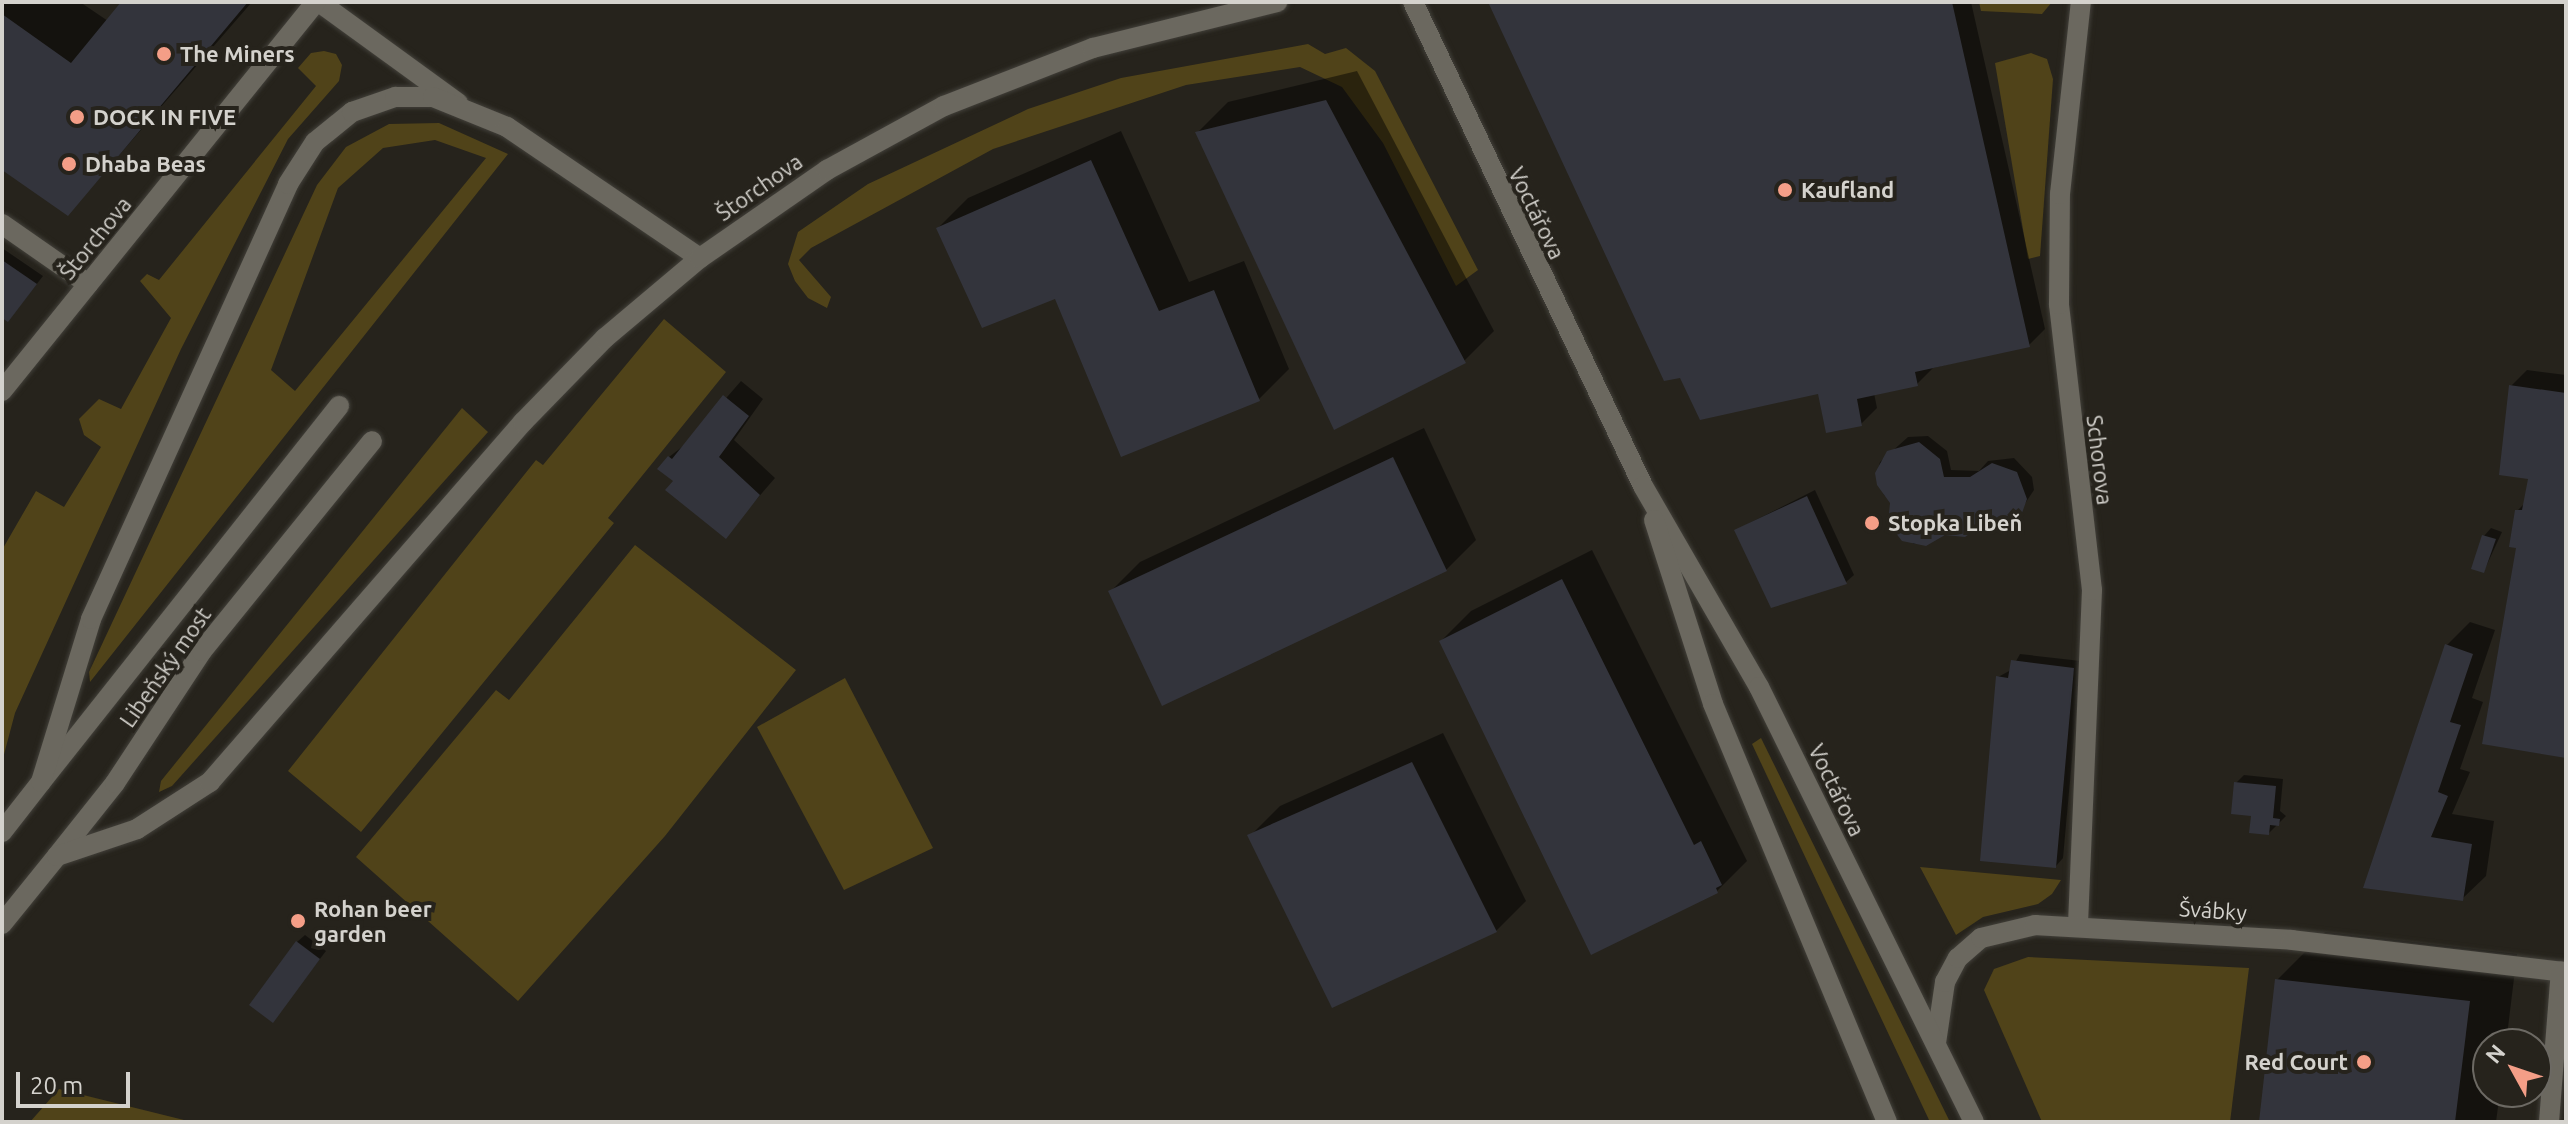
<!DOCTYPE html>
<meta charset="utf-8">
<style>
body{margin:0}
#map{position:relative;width:2568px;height:1124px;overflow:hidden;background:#26231c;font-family:Ubuntu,sans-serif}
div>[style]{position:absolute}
.green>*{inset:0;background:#504319}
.shadow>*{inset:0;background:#0007}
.building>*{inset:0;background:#33343c}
.roads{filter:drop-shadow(0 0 2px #42403a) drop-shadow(0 0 2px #42403a)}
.minor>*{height:20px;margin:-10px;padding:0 10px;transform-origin:10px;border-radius:10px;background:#6b685f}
.secondary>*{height:20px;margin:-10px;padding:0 10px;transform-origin:10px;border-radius:10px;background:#6b685f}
.dots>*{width:22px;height:22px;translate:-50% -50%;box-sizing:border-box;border:4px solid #26231c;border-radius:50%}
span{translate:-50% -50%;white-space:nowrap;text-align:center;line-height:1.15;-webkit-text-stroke:8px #26231c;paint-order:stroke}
.poi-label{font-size:22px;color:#d4d2cd;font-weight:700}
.left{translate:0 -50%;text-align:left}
.right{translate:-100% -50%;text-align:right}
.street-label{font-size:22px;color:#d4d2cd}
.frame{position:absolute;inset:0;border:4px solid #d4d2cd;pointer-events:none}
.north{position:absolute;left:2472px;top:1028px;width:80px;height:80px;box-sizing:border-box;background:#26231c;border:2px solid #6c6963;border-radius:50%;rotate:310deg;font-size:22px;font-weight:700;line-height:32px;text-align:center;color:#d4d2cd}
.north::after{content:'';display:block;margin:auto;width:28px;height:36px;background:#f49e87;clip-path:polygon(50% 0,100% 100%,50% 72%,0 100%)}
.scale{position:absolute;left:16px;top:1072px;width:114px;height:36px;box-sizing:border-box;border:4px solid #d4d2cd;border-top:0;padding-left:10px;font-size:24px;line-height:28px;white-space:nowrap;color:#d4d2cd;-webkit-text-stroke:6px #26231c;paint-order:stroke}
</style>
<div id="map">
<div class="green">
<div style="clip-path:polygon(1979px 2px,2052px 2px,2042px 14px,1981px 11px)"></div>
<div style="clip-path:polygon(1308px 44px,1325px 54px,1346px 48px,1375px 71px,1478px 270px,1456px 286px,1383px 143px,1342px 87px,1300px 67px,1186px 85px,993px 149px,811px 248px,799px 260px,831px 297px,827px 308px,808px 298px,795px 281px,788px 264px,798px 232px,868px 184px,1028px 109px,1121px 78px)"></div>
<div style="clip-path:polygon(324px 51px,336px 54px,342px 65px,339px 81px,288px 139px,181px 349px,15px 713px,2px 762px,2px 550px,36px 491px,64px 507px,101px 447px,84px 435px,79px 419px,99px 399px,121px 409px,171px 318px,140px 281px,147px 274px,159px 280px,316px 86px,298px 68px,311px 53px)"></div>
<div style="clip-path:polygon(2031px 53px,2047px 59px,2053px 79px,2040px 256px,2028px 259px,1995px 63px)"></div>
<div style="clip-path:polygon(evenodd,439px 123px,508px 154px,90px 682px,89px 672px,317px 185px,346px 147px,389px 124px,439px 123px,435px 140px,486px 158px,295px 391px,271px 370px,338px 188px,383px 148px,435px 140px)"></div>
<div style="clip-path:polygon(664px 319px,726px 372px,608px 518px,614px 523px,361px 832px,288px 771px,536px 460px,543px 465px)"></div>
<div style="clip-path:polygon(462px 408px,488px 432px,172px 786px,159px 792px,161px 781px)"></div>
<div style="clip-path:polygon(635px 545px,796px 670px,665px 836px,518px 1001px,356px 857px,496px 690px,509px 700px)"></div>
<div style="clip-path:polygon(845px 678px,933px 848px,844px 890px,757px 727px)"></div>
<div style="clip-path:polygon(1761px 738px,1950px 1122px,1930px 1122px,1752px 744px)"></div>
<div style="clip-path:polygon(1920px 867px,2061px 880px,2052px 894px,2038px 904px,1983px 917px,1956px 935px)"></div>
<div style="clip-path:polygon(2028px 957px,2249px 968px,2230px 1122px,2042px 1122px,1984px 990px,1994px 969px)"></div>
<div style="clip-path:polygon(59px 1089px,192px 1122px,30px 1122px)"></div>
</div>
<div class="shadow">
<div style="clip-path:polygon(2px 2px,80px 2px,108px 21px,123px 2px,252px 2px,68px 214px,2px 168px)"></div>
<div style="clip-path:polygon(1490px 2px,1971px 2px,2045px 329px,2029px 345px,1933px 368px,1917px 384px,1874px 393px,1877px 408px,1861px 424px,1819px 392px)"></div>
<div style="clip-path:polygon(1357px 71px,1494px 331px,1464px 361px,1198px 132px,1228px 102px)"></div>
<div style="clip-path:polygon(1121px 131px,1189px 282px,1244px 261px,1289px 369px,1259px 399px,1057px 297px,938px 228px,968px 198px)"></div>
<div style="clip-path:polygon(2px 248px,43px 276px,15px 312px,2px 316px)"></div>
<div style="clip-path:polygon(2527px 370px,2566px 375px,2566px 756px,2517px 511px,2526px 502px,2530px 477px,2511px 386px)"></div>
<div style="clip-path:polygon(741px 381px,763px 399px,734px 440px,775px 478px,725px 536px,675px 480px,669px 457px,687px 443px)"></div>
<div style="clip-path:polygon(1424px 428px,1476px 540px,1446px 570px,1110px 592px,1140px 562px)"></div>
<div style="clip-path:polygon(1928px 436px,1947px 451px,1951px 470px,1979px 471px,1988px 461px,2014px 458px,2032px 477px,2034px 490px,2018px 514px,1914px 544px,1895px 531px,1893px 502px,1884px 495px,1877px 473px,1880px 462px,1908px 437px)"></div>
<div style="clip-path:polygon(1815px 490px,1854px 575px,1846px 582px,1772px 606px,1736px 530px)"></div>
<div style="clip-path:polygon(2491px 528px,2502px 532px,2484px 571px,2484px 536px)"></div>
<div style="clip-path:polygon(1592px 550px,1747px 861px,1717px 891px,1441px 641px,1471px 611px)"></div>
<div style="clip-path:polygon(2470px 622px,2495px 630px,2472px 698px,2483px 702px,2460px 769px,2470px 772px,2452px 814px,2494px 821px,2486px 876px,2462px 899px,2365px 887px,2447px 645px)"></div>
<div style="clip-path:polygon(2020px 654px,2081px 661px,2063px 858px,2056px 866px,1998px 677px,2011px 670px)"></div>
<div style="clip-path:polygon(1443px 733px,1526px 901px,1496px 931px,1250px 836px,1280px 806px)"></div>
<div style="clip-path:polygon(2244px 775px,2283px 779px,2280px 811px,2286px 816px,2269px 833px,2236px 783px)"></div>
<div style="clip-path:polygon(2325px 932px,2517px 954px,2506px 1044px,2488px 1044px,2488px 1092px,2500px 1092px,2496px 1122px,2261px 1122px,2277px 980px)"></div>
<div style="clip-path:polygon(305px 935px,326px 951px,273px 1020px,297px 942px)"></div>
</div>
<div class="building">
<div style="clip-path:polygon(121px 2px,248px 2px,68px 216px,2px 170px,2px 14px,71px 63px)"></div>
<div style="clip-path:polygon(1488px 2px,1952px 2px,2030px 347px,1915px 372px,1918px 386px,1857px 399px,1862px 426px,1826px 433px,1818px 394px,1700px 420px,1680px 378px,1664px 381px)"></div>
<div style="clip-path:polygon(1326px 100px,1466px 363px,1334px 430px,1195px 132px)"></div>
<div style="clip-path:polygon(1091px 160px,1159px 311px,1214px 290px,1260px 401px,1121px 457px,1055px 299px,982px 328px,936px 228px)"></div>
<div style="clip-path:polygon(2px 260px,37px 284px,8px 322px,2px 318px)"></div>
<div style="clip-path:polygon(2509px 385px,2566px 393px,2566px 758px,2482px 744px,2516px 548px,2509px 547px,2515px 510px,2522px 510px,2528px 479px,2499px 475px)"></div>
<div style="clip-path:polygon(723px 395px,749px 416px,719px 457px,760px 495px,726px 539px,665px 490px,673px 481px,657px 469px,668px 456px,672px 459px)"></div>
<div style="clip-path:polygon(1919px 442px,1940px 459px,1944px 477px,1970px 477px,1992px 463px,2017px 472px,2027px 499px,2022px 513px,2010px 524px,1983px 524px,1965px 537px,1945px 535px,1926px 546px,1902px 541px,1888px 523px,1890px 503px,1877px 485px,1875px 473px,1887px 451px)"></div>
<div style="clip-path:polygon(1393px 457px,1447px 571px,1162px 706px,1108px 591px)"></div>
<div style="clip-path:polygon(1807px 496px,1847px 584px,1771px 608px,1734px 530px)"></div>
<div style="clip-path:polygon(2482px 535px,2496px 539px,2484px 573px,2471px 569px)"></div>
<div style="clip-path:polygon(1562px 579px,1694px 845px,1701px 841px,1722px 885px,1716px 888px,1718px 893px,1591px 955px,1439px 641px)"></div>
<div style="clip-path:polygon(2445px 644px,2473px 654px,2450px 722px,2461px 725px,2438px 792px,2448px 796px,2431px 837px,2472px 844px,2463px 901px,2363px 888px)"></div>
<div style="clip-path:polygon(2011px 660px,2074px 668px,2056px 868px,1980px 861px,1996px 676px,2008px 678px)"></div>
<div style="clip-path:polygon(1412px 762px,1497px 932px,1332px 1008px,1247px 835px)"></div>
<div style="clip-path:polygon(2234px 782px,2276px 786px,2273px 818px,2280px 819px,2279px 826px,2270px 825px,2269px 835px,2249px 833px,2251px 816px,2231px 814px)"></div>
<div style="clip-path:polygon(296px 941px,320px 959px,273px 1023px,249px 1005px)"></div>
<div style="clip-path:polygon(2275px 979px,2470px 1001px,2455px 1122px,2259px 1122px)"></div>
</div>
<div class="roads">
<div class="minor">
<div style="left:319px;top:2px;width:172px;rotate:36deg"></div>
<div style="left:2px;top:224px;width:105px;rotate:34.9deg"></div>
<div style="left:2px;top:391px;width:500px;rotate:-51.1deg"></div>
<div style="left:41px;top:782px;width:480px;rotate:-51.6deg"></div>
<div style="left:57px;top:856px;width:93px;rotate:-51.5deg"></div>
<div style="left:115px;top:783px;width:158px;rotate:-56.6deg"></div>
<div style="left:202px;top:651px;width:270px;rotate:-51deg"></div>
<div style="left:2078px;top:924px;width:334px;rotate:-87.6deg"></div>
<div style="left:2092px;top:590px;width:288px;rotate:-96.6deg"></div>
<div style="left:2059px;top:304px;width:110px;rotate:-89.5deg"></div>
<div style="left:2060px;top:194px;width:193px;rotate:-83.8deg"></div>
<div style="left:1936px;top:1043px;width:62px;rotate:-81.6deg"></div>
<div style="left:1945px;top:982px;width:27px;rotate:-62deg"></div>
<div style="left:1958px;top:958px;width:30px;rotate:-41deg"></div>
<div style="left:1981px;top:938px;width:56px;rotate:-13.5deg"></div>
<div style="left:2035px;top:925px;width:257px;rotate:3.3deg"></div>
<div style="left:2292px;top:940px;width:276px;rotate:6.7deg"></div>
<div style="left:2549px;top:1122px;width:151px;rotate:-85.5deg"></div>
</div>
<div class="secondary">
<div style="left:1413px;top:2px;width:536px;rotate:64.58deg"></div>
<div style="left:1643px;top:486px;width:232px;rotate:60deg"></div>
<div style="left:1759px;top:687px;width:485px;rotate:63.7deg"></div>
<div style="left:1654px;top:520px;width:193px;rotate:72.2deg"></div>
<div style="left:1713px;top:704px;width:453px;rotate:67.4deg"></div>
<div style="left:2px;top:832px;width:63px;rotate:-52deg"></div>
<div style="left:41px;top:782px;width:170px;rotate:-72.9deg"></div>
<div style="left:91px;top:619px;width:478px;rotate:-65.6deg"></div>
<div style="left:288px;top:184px;width:50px;rotate:-57.3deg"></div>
<div style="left:315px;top:142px;width:48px;rotate:-39deg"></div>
<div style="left:352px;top:112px;width:46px;rotate:-19.2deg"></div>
<div style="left:395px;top:97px;width:38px"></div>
<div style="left:433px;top:97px;width:80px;rotate:22.1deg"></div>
<div style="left:507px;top:127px;width:233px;rotate:34.2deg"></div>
<div style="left:2px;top:924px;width:87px;rotate:-51deg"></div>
<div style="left:57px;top:856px;width:84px;rotate:-18.6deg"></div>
<div style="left:137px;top:829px;width:87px;rotate:-32.8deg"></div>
<div style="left:210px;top:782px;width:477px;rotate:-49deg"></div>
<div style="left:523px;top:422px;width:117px;rotate:-45.7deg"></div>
<div style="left:605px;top:338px;width:124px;rotate:-40.1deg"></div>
<div style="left:700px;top:258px;width:155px;rotate:-34.7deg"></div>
<div style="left:827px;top:170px;width:133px;rotate:-28.7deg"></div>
<div style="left:944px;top:106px;width:160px;rotate:-21.3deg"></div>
<div style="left:1093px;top:48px;width:190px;rotate:-14deg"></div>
</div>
</div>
<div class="dots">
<div style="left:164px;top:54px;background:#f49e87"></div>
<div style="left:77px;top:117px;background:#f49e87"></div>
<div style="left:69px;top:164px;background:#f49e87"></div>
<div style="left:1785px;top:190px;background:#f49e87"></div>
<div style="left:1872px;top:523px;background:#f49e87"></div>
<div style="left:298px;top:921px;background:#f49e87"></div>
<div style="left:2364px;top:1062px;background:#f49e87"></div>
</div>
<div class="poi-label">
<span class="left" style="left:180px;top:54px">The Miners</span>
<span class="left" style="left:93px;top:117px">DOCK IN FIVE</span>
<span class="left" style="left:85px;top:164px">Dhaba Beas</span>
<span class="left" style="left:1801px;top:190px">Kaufland</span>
<span class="left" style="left:1888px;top:523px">Stopka Libeň</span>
<span class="left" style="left:314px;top:921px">Rohan beer<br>garden</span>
<span class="right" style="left:2348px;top:1062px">Red Court</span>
</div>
<div class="street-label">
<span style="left:759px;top:187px;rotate:-35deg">Štorchova</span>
<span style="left:1537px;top:213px;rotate:64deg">Voctářova</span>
<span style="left:95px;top:238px;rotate:-51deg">Štorchova</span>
<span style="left:2100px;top:460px;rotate:83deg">Schorova</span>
<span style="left:165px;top:667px;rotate:-55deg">Libeňský most</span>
<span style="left:1837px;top:790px;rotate:64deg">Voctářova</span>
<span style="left:2213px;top:910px;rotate:4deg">Švábky</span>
</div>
<div class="frame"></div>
<div class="north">N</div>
<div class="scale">20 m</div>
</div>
